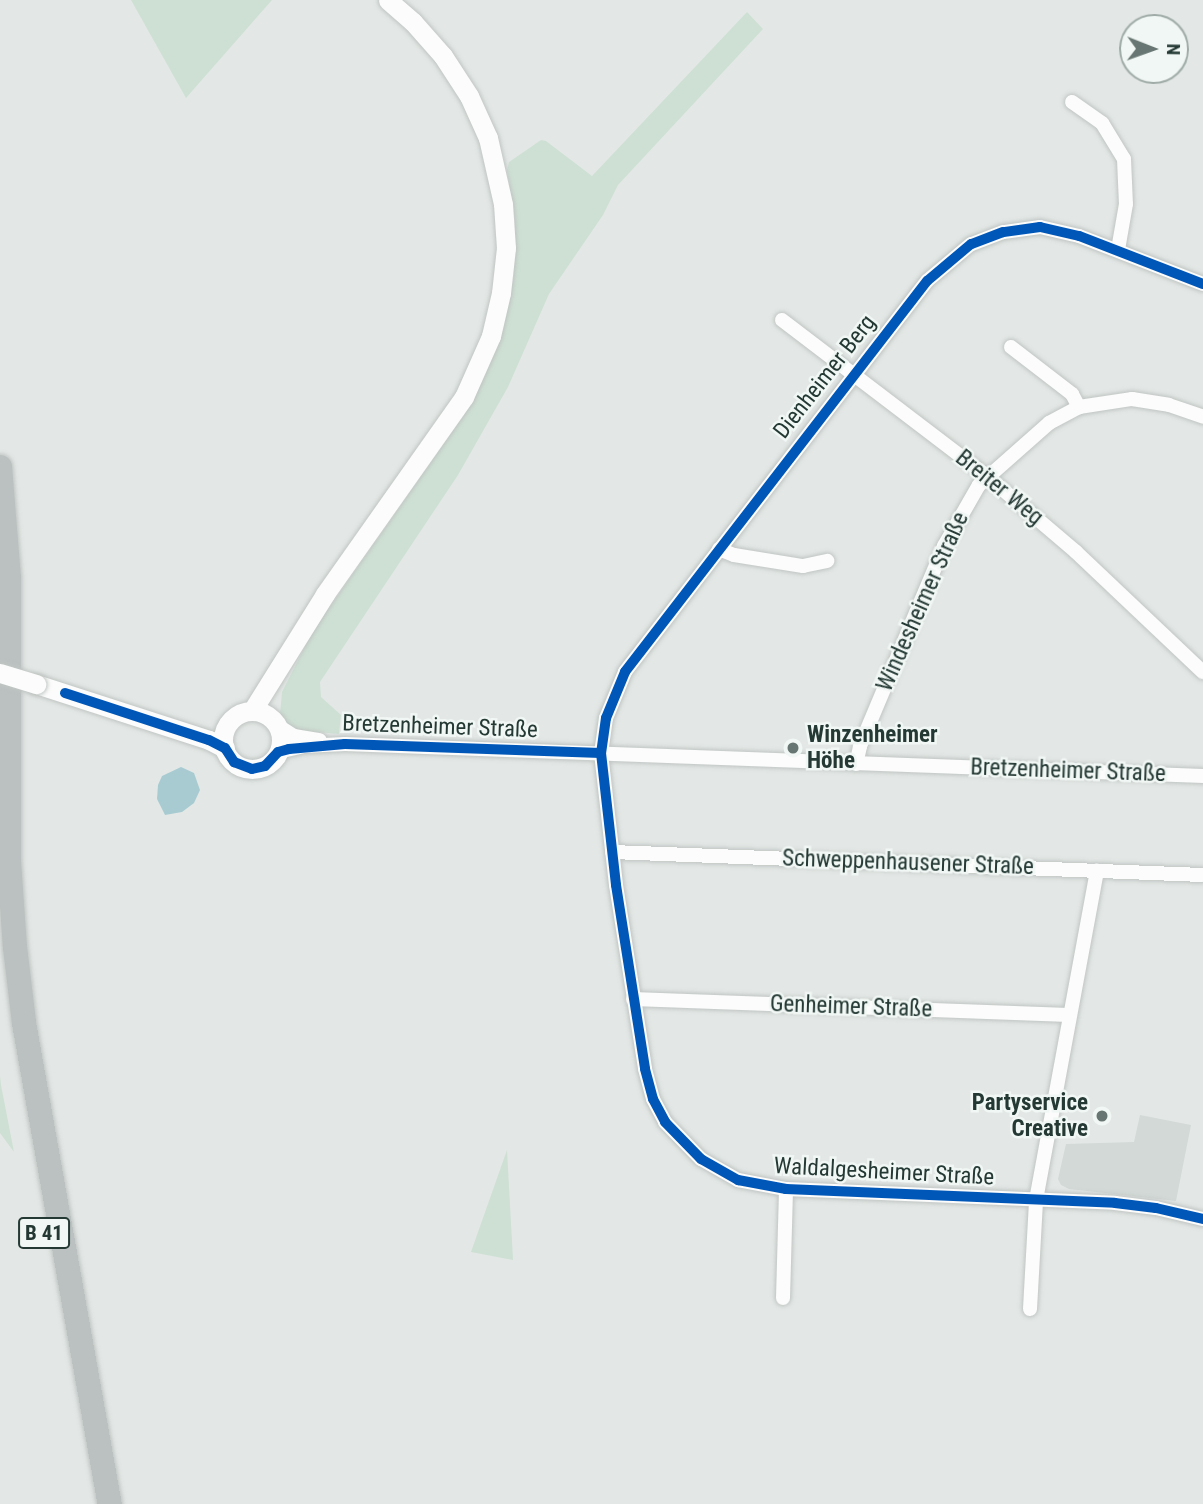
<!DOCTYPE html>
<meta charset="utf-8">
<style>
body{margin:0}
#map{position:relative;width:1203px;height:1504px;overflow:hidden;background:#e3e8e6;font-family:"Roboto Condensed",sans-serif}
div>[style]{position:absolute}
.built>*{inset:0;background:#d2d9d6}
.green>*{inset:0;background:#cee0d4}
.water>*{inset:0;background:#a8cbd2}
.roads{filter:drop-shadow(0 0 2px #c0c5c3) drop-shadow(0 0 2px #c0c5c3)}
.street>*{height:14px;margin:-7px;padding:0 7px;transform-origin:7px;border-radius:7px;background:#fbfcfb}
.secondary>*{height:19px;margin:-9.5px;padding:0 9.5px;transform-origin:9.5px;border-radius:9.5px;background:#fbfcfb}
.secondary>.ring{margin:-9.5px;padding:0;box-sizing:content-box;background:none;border:19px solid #fbfcfb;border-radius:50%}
.highway>*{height:24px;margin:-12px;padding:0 12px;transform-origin:12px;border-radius:12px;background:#bac1c0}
.bridges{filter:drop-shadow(0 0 2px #c0c6c3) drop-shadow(0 0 2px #c0c6c3)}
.secondary-bridge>*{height:19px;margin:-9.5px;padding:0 9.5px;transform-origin:9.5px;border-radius:9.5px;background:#fbfcfb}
.cycleway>*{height:10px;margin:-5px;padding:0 5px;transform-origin:5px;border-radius:5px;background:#0057b8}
.dots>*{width:19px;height:19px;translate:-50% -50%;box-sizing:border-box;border:4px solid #f1f7f4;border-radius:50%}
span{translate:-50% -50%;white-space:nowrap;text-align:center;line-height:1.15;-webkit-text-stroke:5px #f1f7f4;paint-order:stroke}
.shield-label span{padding:2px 5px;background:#f1f7f4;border:2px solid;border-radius:5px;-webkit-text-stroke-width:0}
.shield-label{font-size:21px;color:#243934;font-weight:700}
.street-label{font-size:23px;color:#243934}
.poi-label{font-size:23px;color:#243934;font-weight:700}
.left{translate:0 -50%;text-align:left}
.right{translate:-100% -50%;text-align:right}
.north{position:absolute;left:1119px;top:14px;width:70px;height:70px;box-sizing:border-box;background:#f1f7f4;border:2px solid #9faba7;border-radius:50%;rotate:91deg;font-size:19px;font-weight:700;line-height:28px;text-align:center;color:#243934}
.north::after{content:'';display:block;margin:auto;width:24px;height:32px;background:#677672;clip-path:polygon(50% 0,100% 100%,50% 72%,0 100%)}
</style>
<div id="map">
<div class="built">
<div style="clip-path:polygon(1140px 1115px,1191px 1125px,1176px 1201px,1069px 1189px,1061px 1185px,1058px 1179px,1066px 1144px,1134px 1142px)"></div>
</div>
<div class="green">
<div style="clip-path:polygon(131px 0,272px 0,186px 98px)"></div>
<div style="clip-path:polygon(747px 12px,763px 29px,618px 185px,603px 215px,549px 294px,508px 387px,458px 475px,320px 682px,321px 697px,341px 715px,339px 734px,296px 730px,286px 724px,280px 715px,282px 692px,313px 631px,464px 415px,485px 375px,503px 327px,514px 276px,515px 219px,507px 170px,509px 162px,541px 140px,546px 141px,592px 176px)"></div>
<div style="clip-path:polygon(0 1076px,1px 1085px,14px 1152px,0 1133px)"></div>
<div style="clip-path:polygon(507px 1150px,513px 1260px,471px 1252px)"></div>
</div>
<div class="water">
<div style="clip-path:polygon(181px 767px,194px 773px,200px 790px,194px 803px,182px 812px,165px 815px,157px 799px,158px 785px,162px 776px)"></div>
</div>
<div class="roads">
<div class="street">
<div style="left:1072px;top:102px;width:37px;rotate:35deg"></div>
<div style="left:1102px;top:123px;width:42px;rotate:58.6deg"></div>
<div style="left:1124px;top:159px;width:45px;rotate:87.5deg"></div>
<div style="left:1126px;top:204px;width:47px;rotate:99.9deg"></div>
<div style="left:1203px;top:284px;width:133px;rotate:-158.8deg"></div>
<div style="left:1079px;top:236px;width:40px;rotate:-167deg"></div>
<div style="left:1040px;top:227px;width:37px;rotate:172deg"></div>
<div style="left:1003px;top:232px;width:34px;rotate:159deg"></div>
<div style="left:971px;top:244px;width:57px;rotate:139.9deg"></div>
<div style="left:927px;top:281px;width:494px;rotate:127.7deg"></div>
<div style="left:625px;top:672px;width:50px;rotate:112.4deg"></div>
<div style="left:606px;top:718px;width:35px;rotate:98deg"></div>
<div style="left:601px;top:753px;width:133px;rotate:83.5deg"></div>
<div style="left:616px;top:885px;width:186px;rotate:81deg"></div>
<div style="left:645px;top:1069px;width:31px;rotate:75deg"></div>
<div style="left:653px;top:1099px;width:26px;rotate:62deg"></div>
<div style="left:665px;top:1122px;width:52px;rotate:45.8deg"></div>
<div style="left:701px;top:1159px;width:43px;rotate:29.6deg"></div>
<div style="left:738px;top:1180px;width:49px;rotate:10.6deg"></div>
<div style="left:786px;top:1189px;width:329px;rotate:2.4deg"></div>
<div style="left:1115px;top:1203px;width:41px;rotate:7deg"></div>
<div style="left:1156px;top:1208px;width:48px;rotate:13.2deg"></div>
<div style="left:782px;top:320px;width:259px;rotate:37.3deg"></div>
<div style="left:988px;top:477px;width:116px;rotate:40.4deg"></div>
<div style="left:1076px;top:552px;width:175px;rotate:43.4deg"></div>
<div style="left:1011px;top:347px;width:77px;rotate:37.6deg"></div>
<div style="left:1072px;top:394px;width:15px;rotate:62deg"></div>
<div style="left:719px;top:549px;width:16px;rotate:22deg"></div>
<div style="left:734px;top:555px;width:70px;rotate:9.1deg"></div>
<div style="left:803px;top:566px;width:25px;rotate:-12deg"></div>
<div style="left:277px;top:725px;width:20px;rotate:33deg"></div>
<div style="left:294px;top:736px;width:26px;rotate:9deg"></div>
<div style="left:278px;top:752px;width:26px;rotate:-13deg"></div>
<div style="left:303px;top:746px;width:42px;rotate:-2.7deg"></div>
<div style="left:345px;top:744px;width:859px;rotate:2.14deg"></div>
<div style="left:856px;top:764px;width:18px;rotate:-77deg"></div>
<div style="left:860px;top:746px;width:217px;rotate:-67.2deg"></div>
<div style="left:944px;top:546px;width:70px;rotate:-60.2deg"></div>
<div style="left:979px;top:485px;width:94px;rotate:-41.5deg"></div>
<div style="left:1049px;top:423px;width:34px;rotate:-28deg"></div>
<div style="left:1079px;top:407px;width:54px;rotate:-8.6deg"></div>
<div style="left:1132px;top:399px;width:37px;rotate:9deg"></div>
<div style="left:1169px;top:405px;width:36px;rotate:19deg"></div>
<div style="left:612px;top:852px;width:591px;rotate:2.23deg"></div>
<div style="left:633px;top:999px;width:436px;rotate:2.1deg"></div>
<div style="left:783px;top:1298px;width:109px;rotate:-88.4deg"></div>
<div style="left:1030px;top:1309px;width:109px;rotate:-86.8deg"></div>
<div style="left:1036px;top:1200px;width:335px;rotate:-79.5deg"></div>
</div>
<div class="secondary">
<div style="left:36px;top:684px;width:182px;rotate:17.9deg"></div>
<div style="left:209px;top:740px;width:18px;rotate:27deg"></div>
<div style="left:252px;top:711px;width:138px;rotate:-58deg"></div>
<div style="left:325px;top:594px;width:241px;rotate:-54.8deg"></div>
<div style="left:464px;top:397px;width:67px;rotate:-66.1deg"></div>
<div style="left:491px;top:336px;width:44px;rotate:-76.9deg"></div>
<div style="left:501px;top:293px;width:45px;rotate:-83.7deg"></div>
<div style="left:506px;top:248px;width:44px;rotate:-93.9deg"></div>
<div style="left:503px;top:204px;width:68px;rotate:-102.8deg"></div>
<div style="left:488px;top:138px;width:46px;rotate:-114.3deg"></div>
<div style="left:469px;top:96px;width:48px;rotate:-123deg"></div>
<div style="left:443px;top:56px;width:45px;rotate:-131.4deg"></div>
<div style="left:413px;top:22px;width:33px;rotate:-139deg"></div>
<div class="ring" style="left:223px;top:711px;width:39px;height:39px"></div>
</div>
<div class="highway">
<div style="left:0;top:467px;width:111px;rotate:85.4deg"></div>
<div style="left:9px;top:578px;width:284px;rotate:90deg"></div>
<div style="left:9px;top:862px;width:85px;rotate:86deg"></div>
<div style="left:15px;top:947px;width:77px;rotate:83.2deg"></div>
<div style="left:24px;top:1023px;width:489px;rotate:79.9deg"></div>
</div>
</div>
<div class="bridges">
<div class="secondary-bridge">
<div style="left:0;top:673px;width:38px;rotate:17deg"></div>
</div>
</div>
<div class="cycleway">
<div style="left:1203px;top:284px;width:133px;rotate:-158.8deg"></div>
<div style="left:1079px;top:236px;width:40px;rotate:-167deg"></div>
<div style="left:1040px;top:227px;width:37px;rotate:172deg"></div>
<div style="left:1003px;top:232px;width:34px;rotate:159deg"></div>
<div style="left:971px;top:244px;width:57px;rotate:139.9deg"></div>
<div style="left:927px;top:281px;width:494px;rotate:127.7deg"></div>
<div style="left:625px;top:672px;width:50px;rotate:112.4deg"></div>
<div style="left:606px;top:718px;width:35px;rotate:98deg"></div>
<div style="left:601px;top:753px;width:133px;rotate:83.5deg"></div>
<div style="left:616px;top:885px;width:186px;rotate:81deg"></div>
<div style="left:645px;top:1069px;width:31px;rotate:75deg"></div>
<div style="left:653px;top:1099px;width:26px;rotate:62deg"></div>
<div style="left:665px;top:1122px;width:52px;rotate:45.8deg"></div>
<div style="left:701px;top:1159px;width:43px;rotate:29.6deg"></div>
<div style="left:738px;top:1180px;width:49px;rotate:10.6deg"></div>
<div style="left:786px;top:1189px;width:329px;rotate:2.4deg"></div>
<div style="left:1115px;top:1203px;width:41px;rotate:7deg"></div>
<div style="left:1156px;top:1208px;width:48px;rotate:13.2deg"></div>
<div style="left:65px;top:693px;width:151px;rotate:18.1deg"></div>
<div style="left:209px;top:740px;width:18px;rotate:27deg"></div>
<div style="left:225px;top:748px;width:17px;rotate:57deg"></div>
<div style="left:234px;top:762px;width:19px;rotate:21deg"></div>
<div style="left:252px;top:769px;width:13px;rotate:-13deg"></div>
<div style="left:265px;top:766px;width:19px;rotate:-47deg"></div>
<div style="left:278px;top:752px;width:11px;rotate:-15deg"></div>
<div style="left:289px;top:749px;width:56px;rotate:-5.1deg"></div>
<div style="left:345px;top:744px;width:256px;rotate:2deg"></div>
</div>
<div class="dots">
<div style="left:793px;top:748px;background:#677672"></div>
<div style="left:1102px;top:1116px;background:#677672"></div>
</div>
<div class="shield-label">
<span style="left:44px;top:1233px">B 41</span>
</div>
<div class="street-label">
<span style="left:825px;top:377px;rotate:-52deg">Dienheimer Berg</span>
<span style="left:999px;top:488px;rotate:39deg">Breiter Weg</span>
<span style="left:923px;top:602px;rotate:-66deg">Windesheimer Straße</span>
<span style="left:440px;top:727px;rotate:2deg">Bretzenheimer Straße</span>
<span style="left:1068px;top:771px;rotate:2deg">Bretzenheimer Straße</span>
<span style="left:908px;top:863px;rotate:2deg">Schweppenhausener Straße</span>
<span style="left:851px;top:1007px;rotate:2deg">Genheimer Straße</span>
<span style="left:884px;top:1172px;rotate:3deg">Waldalgesheimer Straße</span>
</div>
<div class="poi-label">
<span class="left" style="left:807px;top:748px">Winzenheimer<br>Höhe</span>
<span class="right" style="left:1088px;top:1116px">Partyservice<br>Creative</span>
</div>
<div class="north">N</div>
</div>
